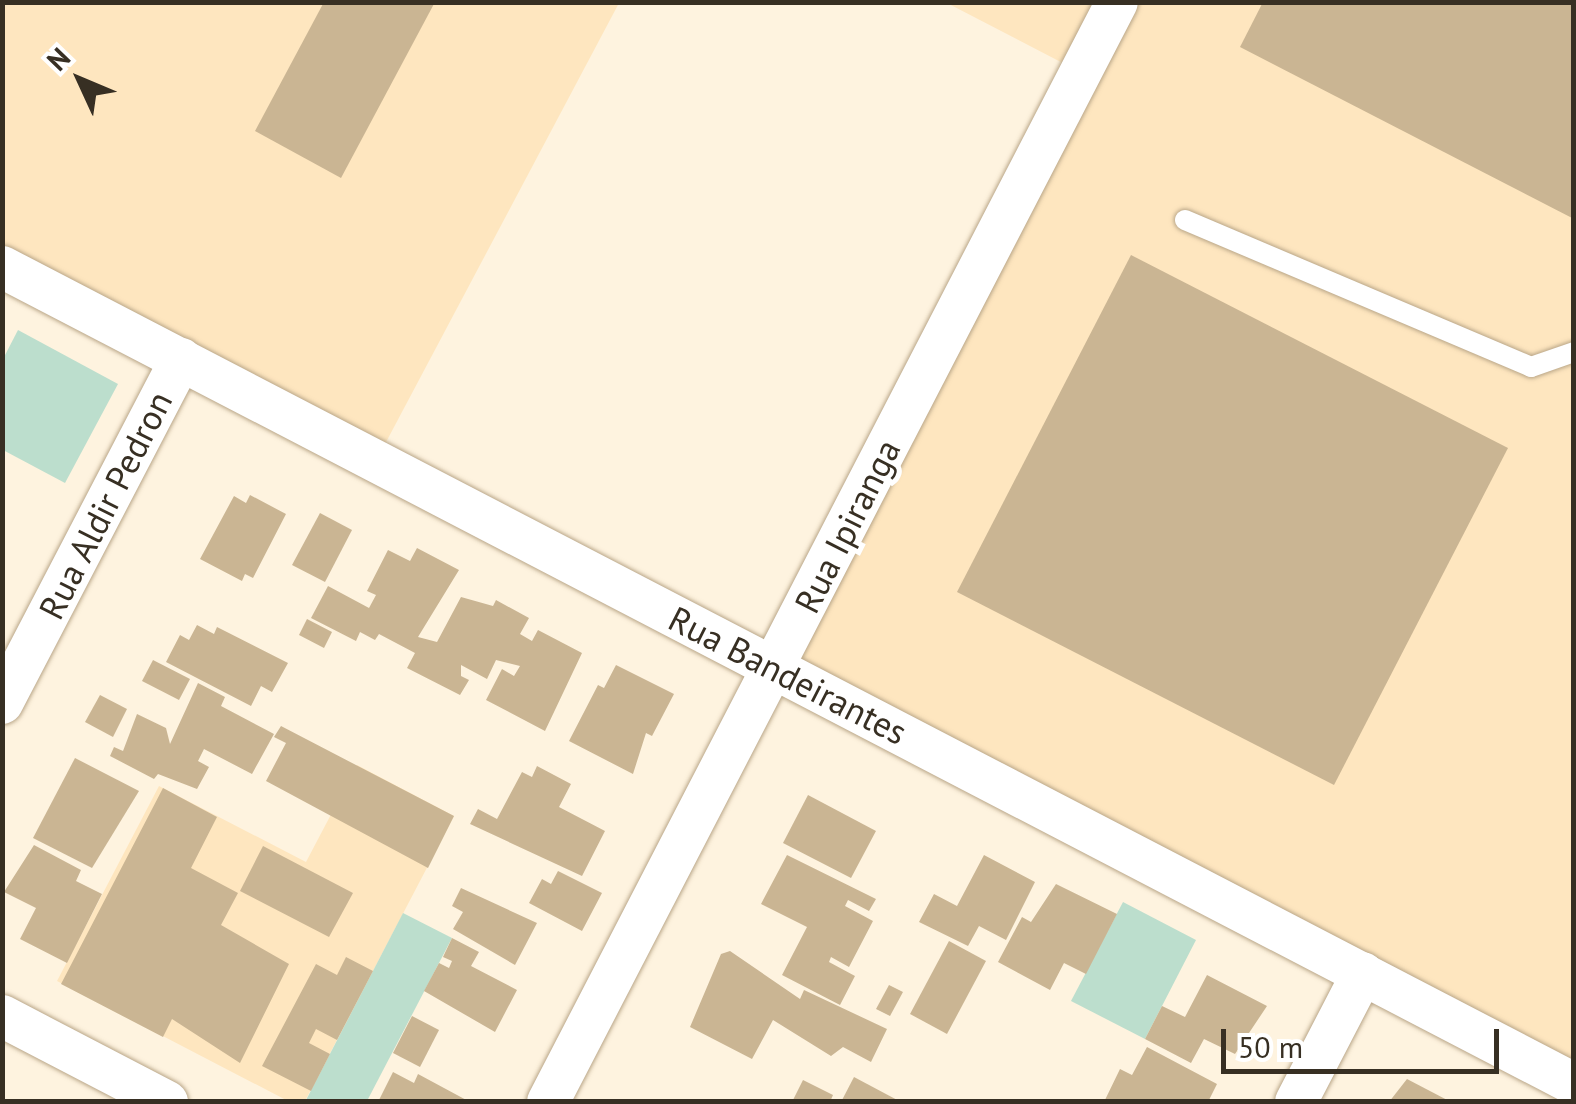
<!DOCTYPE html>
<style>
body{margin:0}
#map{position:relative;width:1576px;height:1104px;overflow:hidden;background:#fef3df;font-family:"PT Sans",sans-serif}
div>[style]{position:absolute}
.built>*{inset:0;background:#fee6bf}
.green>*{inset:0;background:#bcdecd}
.building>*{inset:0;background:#cab593}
.roads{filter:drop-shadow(0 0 2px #b9a688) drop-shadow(0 0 2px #b9a688)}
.lane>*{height:20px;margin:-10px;padding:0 10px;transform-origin:10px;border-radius:10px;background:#fff}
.street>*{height:42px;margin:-21px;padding:0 21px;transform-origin:21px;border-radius:21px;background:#fff}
span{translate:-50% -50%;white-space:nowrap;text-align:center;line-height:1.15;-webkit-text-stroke:10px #fff;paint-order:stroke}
.street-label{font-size:35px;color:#372f23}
.frame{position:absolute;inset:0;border:5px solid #372f23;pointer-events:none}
.north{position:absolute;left:30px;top:30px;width:100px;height:100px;-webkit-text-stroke:8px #fff;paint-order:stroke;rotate:314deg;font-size:28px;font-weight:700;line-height:40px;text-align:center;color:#372f23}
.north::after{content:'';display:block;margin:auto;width:35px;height:45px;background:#372f23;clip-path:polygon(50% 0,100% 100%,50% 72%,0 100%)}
.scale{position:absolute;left:1221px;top:1029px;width:278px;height:45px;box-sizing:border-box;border:5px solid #372f23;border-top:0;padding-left:12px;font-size:30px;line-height:35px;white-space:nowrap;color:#372f23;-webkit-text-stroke:8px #fff;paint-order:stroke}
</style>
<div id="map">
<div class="built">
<div style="clip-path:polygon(2px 3px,619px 3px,376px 461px,3px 267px)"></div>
<div style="clip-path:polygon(947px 3px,1573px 3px,1573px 1084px,774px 667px,1080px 72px)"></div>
<div style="clip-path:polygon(357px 765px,454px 816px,305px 1101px,288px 1101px,57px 981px,159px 786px,306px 862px)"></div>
</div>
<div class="green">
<div style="clip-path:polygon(18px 330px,118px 384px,65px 483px,3px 450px,3px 359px)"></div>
<div style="clip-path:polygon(1123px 902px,1196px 940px,1145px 1039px,1071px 1001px)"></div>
<div style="clip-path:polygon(403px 913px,452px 938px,367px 1101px,305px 1102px)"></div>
</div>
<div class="building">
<div style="clip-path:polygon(324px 2px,435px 2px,341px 178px,255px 131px)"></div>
<div style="clip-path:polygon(1263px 2px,1574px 2px,1574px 219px,1240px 47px)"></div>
<div style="clip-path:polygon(1131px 255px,1508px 448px,1334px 785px,957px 592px)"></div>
<div style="clip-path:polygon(250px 495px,286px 514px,253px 578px,245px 574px,242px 581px,200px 559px,234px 496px,246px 503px)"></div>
<div style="clip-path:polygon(320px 513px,352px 530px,325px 582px,292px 565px)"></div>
<div style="clip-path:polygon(417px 548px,459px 570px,418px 637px,437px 642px,461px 597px,493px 606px,496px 600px,529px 618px,520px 634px,532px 641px,538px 630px,582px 653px,545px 731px,486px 700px,502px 669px,514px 676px,520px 666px,496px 660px,487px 679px,461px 665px,461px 676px,469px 680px,460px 695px,407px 668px,415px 653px,379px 634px,375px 640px,360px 632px,356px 641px,311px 618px,328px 586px,369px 608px,376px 595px,367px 591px,388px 550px,410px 561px)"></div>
<div style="clip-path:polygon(307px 619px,332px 632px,324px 648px,299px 635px)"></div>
<div style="clip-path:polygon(197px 625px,214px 634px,217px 627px,288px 663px,272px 692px,261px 686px,251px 706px,166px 662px,180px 635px,189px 640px)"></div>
<div style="clip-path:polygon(153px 660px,190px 679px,179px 700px,142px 681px)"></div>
<div style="clip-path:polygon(616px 665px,674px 694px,652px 736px,646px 733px,633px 774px,569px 741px,598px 685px,604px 688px)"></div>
<div style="clip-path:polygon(198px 683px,225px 697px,221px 706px,274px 734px,252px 774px,204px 749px,198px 761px,209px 767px,197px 789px,158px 774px,154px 779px,110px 756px,114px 747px,123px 751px,137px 714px,166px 728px,170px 744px)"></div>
<div style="clip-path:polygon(100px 695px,127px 709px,113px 737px,85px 722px)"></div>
<div style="clip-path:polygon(281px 726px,454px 816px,428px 868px,266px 781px,286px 743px,274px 737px)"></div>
<div style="clip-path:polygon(75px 758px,139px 791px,92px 868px,33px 838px)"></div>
<div style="clip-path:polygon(537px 766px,571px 784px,559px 807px,605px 831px,582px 876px,470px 824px,478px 809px,497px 819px,522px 772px,532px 777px)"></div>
<div style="clip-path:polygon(163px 788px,217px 817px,191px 868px,238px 893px,221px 925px,289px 964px,240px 1063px,172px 1019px,163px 1037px,61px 984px)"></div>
<div style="clip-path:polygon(808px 795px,876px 831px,851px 878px,783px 843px)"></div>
<div style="clip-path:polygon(34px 845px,81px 870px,76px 881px,102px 894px,67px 963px,20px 939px,36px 908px,4px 892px)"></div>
<div style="clip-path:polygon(263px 846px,353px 893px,329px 937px,240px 891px)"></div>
<div style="clip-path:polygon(787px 855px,876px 899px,869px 911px,848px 900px,845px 906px,873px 921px,849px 967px,831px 957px,829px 962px,855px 976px,840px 1005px,782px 975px,807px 927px,761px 904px)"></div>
<div style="clip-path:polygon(984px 855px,1035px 882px,1006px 940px,979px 926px,968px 946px,919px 922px,934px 894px,957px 906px)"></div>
<div style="clip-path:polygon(558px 871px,602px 893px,582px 931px,529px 903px,542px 879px,551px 884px)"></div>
<div style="clip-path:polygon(1056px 884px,1117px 914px,1086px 974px,1064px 963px,1050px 990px,998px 962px,1022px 917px,1031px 922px)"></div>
<div style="clip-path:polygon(461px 888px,537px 923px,515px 965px,453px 929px,463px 912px,452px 906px)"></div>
<div style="clip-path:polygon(452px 938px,479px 952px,471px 966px,517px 990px,495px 1032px,424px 991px,439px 963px,449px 968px,452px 961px,443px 957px)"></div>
<div style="clip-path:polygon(949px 941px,986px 961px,947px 1034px,910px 1014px)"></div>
<div style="clip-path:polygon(730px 951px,800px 999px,804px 990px,887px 1029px,871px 1062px,843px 1047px,831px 1056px,773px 1020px,752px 1059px,690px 1027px,721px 954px)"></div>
<div style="clip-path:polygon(346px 957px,373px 971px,337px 1040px,316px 1029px,309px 1043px,330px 1054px,311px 1091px,262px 1066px,316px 964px,337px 975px)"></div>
<div style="clip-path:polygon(1207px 975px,1267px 1006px,1235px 1054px,1204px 1039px,1191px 1063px,1145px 1039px,1162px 1006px,1185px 1017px)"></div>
<div style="clip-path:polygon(889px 985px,903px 992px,890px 1016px,876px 1009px)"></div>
<div style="clip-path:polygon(412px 1016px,439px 1030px,420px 1067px,393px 1053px)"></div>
<div style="clip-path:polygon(1147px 1047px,1217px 1084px,1208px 1102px,1104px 1102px,1120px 1069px,1132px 1075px)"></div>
<div style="clip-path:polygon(393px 1072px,414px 1083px,418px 1074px,470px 1102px,378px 1102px)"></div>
<div style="clip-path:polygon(854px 1077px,901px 1102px,841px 1102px)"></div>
<div style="clip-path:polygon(1407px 1079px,1451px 1102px,1389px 1102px)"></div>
<div style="clip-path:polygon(803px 1080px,833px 1095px,830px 1102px,792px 1102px)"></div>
</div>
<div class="roads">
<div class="lane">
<div style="left:1185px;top:220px;width:376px;rotate:23deg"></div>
<div style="left:1531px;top:367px;width:46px;rotate:-19.2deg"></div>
</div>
<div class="street">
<div style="left:2px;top:267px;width:1772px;rotate:27.46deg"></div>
<div style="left:2px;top:703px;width:388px;rotate:-62.5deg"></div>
<div style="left:2px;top:1016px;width:186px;rotate:27.5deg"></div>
<div style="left:548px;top:1102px;width:1238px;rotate:-62.65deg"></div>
<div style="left:1296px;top:1102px;width:145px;rotate:-62.6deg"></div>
</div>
</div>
<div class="street-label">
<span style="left:105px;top:505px;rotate:-63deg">Rua Aldir Pedron</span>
<span style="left:847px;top:526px;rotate:-63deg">Rua Ipiranga</span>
<span style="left:788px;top:675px;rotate:27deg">Rua Bandeirantes</span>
</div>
<div class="frame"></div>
<div class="north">N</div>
<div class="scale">50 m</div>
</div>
